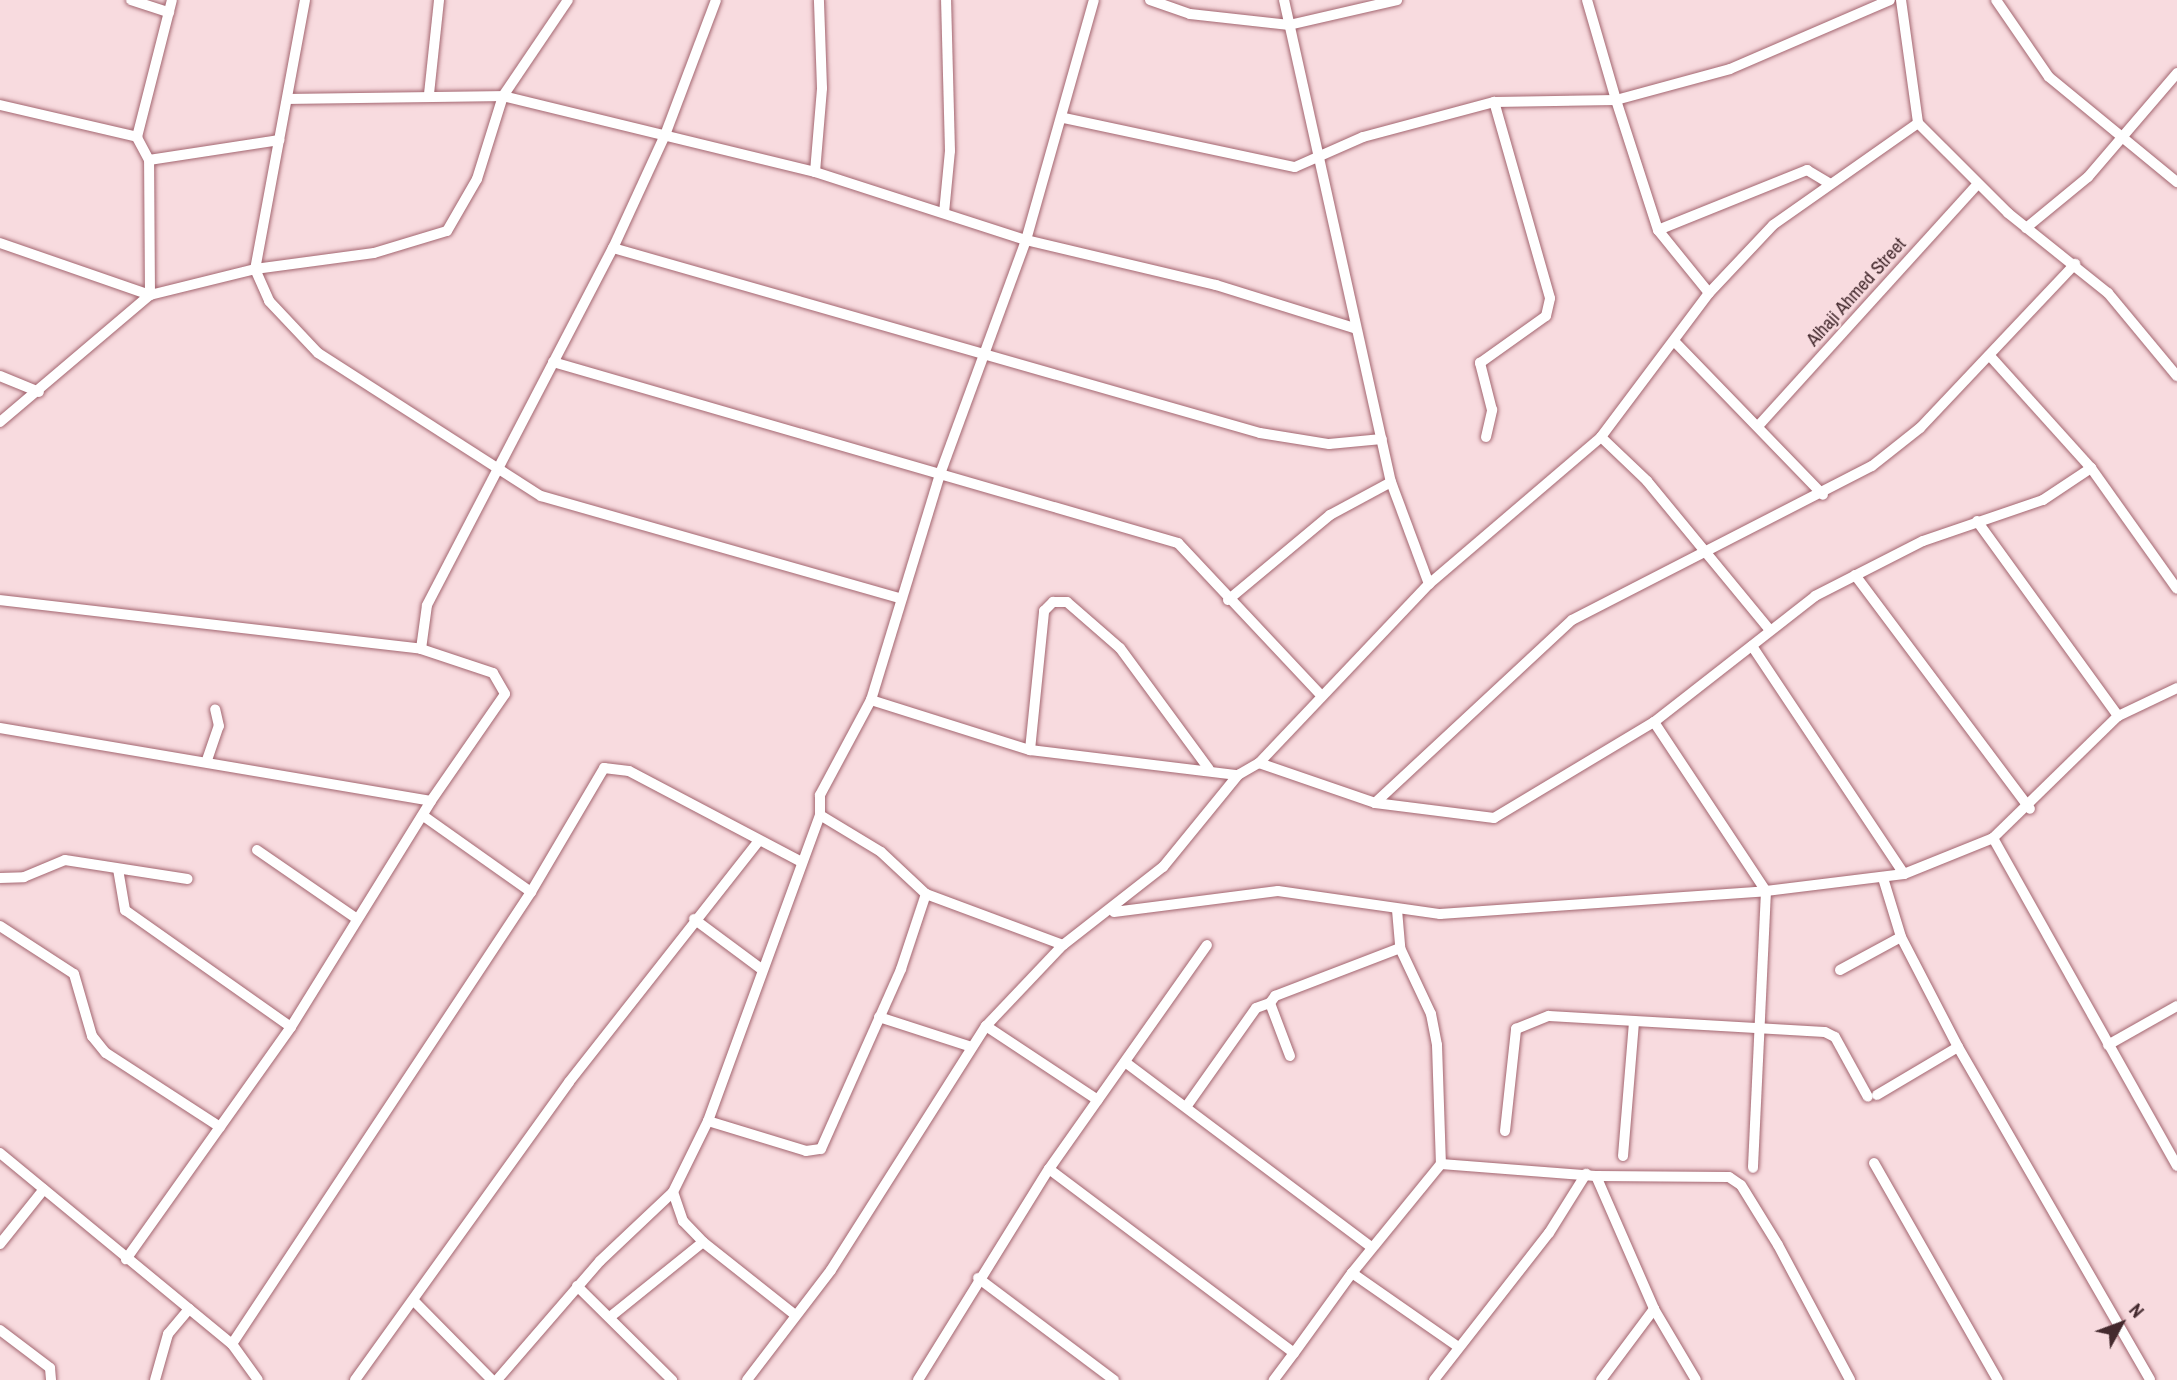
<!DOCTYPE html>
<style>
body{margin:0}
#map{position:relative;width:2177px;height:1380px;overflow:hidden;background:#f8dbdf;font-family:"Archivo Narrow",sans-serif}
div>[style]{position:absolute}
.roads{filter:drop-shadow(0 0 2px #a36670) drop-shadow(0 0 2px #a36670)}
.street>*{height:10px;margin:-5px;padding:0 5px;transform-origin:5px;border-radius:5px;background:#fff}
span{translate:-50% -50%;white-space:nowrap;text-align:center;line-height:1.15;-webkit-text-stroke:5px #f8dbdf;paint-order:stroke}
.street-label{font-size:19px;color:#442a2e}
.north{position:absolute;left:2086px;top:1289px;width:70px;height:70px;-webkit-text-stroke:5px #f8dbdf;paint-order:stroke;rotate:49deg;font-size:19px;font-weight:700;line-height:28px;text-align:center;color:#442a2e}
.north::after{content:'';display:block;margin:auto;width:24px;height:32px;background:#442a2e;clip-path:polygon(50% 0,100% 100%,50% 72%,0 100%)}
</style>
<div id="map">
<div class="roads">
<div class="street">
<div style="left:131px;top:0;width:40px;rotate:18deg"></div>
<div style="left:305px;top:0;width:274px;rotate:100.5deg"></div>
<div style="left:255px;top:269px;width:35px;rotate:66deg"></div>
<div style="left:269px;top:301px;width:71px;rotate:46.7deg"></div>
<div style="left:318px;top:353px;width:265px;rotate:32.7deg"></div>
<div style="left:541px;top:496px;width:371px;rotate:15.9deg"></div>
<div style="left:1150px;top:0;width:42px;rotate:19.3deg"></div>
<div style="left:1190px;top:14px;width:100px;rotate:6.3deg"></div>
<div style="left:1289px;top:25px;width:111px;rotate:-13deg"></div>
<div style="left:1284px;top:0;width:494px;rotate:77.5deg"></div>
<div style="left:1391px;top:482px;width:109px;rotate:69.6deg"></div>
<div style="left:1587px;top:0;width:104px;rotate:73.8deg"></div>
<div style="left:1616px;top:100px;width:118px;rotate:-15.2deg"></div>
<div style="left:1730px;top:69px;width:174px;rotate:-23.3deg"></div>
<div style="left:1901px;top:0;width:124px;rotate:82.1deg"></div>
<div style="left:1918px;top:123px;width:127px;rotate:45deg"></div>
<div style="left:2008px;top:213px;width:128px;rotate:38.7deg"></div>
<div style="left:2108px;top:293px;width:108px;rotate:50.3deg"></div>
<div style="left:1996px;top:0;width:93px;rotate:55.5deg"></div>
<div style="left:2049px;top:77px;width:166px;rotate:39.4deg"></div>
<div style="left:429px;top:94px;width:95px;rotate:-83.9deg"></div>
<div style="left:290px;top:99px;width:213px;rotate:-0.8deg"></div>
<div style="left:503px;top:96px;width:321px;rotate:13.7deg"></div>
<div style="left:815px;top:172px;width:222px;rotate:17.9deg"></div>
<div style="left:1026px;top:240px;width:195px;rotate:13.3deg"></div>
<div style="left:1216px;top:285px;width:145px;rotate:17.3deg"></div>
<div style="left:0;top:105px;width:141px;rotate:13.1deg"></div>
<div style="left:1064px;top:118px;width:236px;rotate:12deg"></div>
<div style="left:1295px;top:167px;width:74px;rotate:-23.8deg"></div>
<div style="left:1363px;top:137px;width:136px;rotate:-15deg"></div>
<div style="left:1494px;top:102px;width:122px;rotate:-0.9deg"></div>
<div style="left:1616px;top:100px;width:137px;rotate:72.1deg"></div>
<div style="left:1658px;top:230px;width:81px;rotate:51deg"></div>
<div style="left:1709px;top:293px;width:93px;rotate:-46.7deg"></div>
<div style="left:1773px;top:225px;width:177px;rotate:-35.1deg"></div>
<div style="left:149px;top:160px;width:132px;rotate:-8.7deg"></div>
<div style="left:815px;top:172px;width:84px;rotate:-85.2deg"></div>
<div style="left:822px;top:88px;width:88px;rotate:-92deg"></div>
<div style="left:944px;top:213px;width:62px;rotate:-84.5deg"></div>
<div style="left:950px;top:151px;width:151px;rotate:-91.5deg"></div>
<div style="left:2026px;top:228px;width:80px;rotate:-39.4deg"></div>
<div style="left:2088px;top:177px;width:137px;rotate:-49.4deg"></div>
<div style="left:1658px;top:230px;width:161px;rotate:-21.9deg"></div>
<div style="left:1807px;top:170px;width:27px;rotate:31deg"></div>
<div style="left:0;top:243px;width:159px;rotate:19.1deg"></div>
<div style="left:150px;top:295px;width:135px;rotate:-90.4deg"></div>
<div style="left:149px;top:160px;width:26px;rotate:-118deg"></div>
<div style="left:137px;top:137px;width:141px;rotate:-75.7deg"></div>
<div style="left:613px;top:248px;width:673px;rotate:15.96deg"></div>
<div style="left:1260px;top:433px;width:70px;rotate:9.1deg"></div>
<div style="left:1329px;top:444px;width:53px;rotate:-5.4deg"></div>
<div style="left:1709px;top:293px;width:180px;rotate:126.9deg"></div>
<div style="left:1601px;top:437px;width:64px;rotate:43.7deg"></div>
<div style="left:1647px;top:481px;width:190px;rotate:50.5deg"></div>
<div style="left:1674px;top:341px;width:214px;rotate:45.9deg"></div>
<div style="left:1991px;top:357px;width:149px;rotate:48deg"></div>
<div style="left:2091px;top:468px;width:148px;rotate:54.6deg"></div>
<div style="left:553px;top:362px;width:651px;rotate:16.15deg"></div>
<div style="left:1178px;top:543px;width:206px;rotate:46.8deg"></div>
<div style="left:0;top:376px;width:42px;rotate:22.3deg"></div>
<div style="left:0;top:422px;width:197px;rotate:-40.3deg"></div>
<div style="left:150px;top:295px;width:108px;rotate:-13.9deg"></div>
<div style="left:255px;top:269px;width:120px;rotate:-7.7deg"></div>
<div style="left:374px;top:253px;width:76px;rotate:-16.8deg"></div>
<div style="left:447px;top:231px;width:60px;rotate:-60deg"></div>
<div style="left:477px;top:179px;width:87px;rotate:-72.6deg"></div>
<div style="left:503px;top:96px;width:116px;rotate:-55.9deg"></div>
<div style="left:1760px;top:424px;width:324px;rotate:-47.8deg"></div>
<div style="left:1486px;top:437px;width:28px;rotate:-77deg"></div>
<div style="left:1492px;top:410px;width:49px;rotate:-104.3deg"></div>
<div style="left:1480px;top:363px;width:81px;rotate:-35.5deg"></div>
<div style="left:1546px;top:316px;width:18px;rotate:-77deg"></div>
<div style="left:1550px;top:298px;width:204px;rotate:-105.9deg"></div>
<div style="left:1977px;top:521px;width:241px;rotate:54.1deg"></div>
<div style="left:1855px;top:575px;width:292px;rotate:53.2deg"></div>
<div style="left:0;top:600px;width:424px;rotate:6.6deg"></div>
<div style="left:421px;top:649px;width:76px;rotate:18.4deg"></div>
<div style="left:493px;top:673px;width:24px;rotate:60deg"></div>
<div style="left:505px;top:694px;width:130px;rotate:124.7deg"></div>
<div style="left:1228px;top:600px;width:133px;rotate:-39.8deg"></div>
<div style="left:1330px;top:515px;width:69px;rotate:-28.4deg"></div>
<div style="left:1752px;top:646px;width:274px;rotate:56.3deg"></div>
<div style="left:421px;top:649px;width:44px;rotate:-82.2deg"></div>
<div style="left:427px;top:605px;width:403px;rotate:-62.5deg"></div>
<div style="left:613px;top:248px;width:124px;rotate:-65.3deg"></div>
<div style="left:665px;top:135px;width:144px;rotate:-69.3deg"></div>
<div style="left:871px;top:700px;width:167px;rotate:17.5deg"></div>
<div style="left:1030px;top:750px;width:209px;rotate:6.9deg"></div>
<div style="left:1654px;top:722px;width:203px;rotate:56.5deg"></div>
<div style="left:1766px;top:891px;width:277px;rotate:92.7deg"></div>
<div style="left:0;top:728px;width:437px;rotate:9.6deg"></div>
<div style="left:431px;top:801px;width:266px;rotate:121.8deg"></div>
<div style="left:291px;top:1027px;width:285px;rotate:125.4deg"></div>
<div style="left:1030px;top:750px;width:140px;rotate:-84.2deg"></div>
<div style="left:1044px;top:611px;width:13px;rotate:-45deg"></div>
<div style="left:1053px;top:602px;width:14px"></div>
<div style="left:1067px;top:602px;width:70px;rotate:41deg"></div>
<div style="left:1120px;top:648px;width:150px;rotate:53.7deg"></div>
<div style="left:207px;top:760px;width:36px;rotate:-71deg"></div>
<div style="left:219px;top:726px;width:17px;rotate:-103deg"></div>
<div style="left:1259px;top:763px;width:123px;rotate:19deg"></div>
<div style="left:1375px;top:803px;width:120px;rotate:7.2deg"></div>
<div style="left:1494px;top:818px;width:187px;rotate:-31deg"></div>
<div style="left:1654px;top:722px;width:204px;rotate:-38deg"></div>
<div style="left:1815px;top:596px;width:121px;rotate:-27deg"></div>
<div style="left:1923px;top:541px;width:127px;rotate:-18.9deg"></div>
<div style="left:2043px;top:500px;width:58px;rotate:-33.7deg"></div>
<div style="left:1375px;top:803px;width:269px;rotate:-42.9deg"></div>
<div style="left:1572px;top:620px;width:337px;rotate:-27.2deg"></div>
<div style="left:1872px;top:466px;width:61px;rotate:-38.4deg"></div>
<div style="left:1920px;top:428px;width:226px;rotate:-46.6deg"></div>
<div style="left:820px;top:815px;width:71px;rotate:31.2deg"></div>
<div style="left:881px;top:852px;width:62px;rotate:43deg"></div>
<div style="left:926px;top:894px;width:146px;rotate:20.4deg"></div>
<div style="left:425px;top:817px;width:130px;rotate:35.3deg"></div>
<div style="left:1993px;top:838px;width:376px;rotate:60.7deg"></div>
<div style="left:257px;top:850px;width:121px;rotate:34.6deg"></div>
<div style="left:118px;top:869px;width:42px;rotate:80.3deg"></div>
<div style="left:125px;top:910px;width:203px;rotate:35.2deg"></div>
<div style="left:0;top:878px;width:24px;rotate:-2deg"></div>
<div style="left:24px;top:877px;width:44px;rotate:-22.5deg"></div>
<div style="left:65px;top:860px;width:124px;rotate:8.8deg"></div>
<div style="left:1883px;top:878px;width:62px;rotate:73deg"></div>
<div style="left:1901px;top:937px;width:124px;rotate:62.6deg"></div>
<div style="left:1958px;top:1047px;width:384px;rotate:60deg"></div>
<div style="left:1397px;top:910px;width:38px;rotate:85deg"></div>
<div style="left:1400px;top:948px;width:73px;rotate:64.8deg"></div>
<div style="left:1431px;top:1014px;width:32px;rotate:79deg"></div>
<div style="left:1437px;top:1045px;width:119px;rotate:88.1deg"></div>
<div style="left:1114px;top:912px;width:165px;rotate:-7.3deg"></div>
<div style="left:1278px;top:891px;width:164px;rotate:8.1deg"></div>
<div style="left:1440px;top:914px;width:327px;rotate:-4deg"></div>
<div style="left:1766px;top:891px;width:139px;rotate:-7deg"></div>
<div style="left:1904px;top:874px;width:96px;rotate:-22deg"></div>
<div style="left:1993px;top:838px;width:175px;rotate:-44.3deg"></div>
<div style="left:2118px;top:716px;width:65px;rotate:-25.4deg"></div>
<div style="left:694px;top:919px;width:82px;rotate:36.6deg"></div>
<div style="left:0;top:926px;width:88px;rotate:33deg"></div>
<div style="left:74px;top:974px;width:65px;rotate:73.8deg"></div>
<div style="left:92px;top:1036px;width:22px;rotate:51deg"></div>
<div style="left:106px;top:1053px;width:136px;rotate:33deg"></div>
<div style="left:1840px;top:970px;width:69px;rotate:-28.4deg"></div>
<div style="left:879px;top:1017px;width:95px;rotate:17.9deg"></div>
<div style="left:986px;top:1026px;width:134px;rotate:33.5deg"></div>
<div style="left:2108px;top:1045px;width:79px;rotate:-29.5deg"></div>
<div style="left:1290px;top:1056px;width:57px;rotate:-110.7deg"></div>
<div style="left:1270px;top:1003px;width:9px;rotate:-54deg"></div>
<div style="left:1275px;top:996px;width:134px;rotate:-21deg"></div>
<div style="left:1125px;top:1062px;width:305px;rotate:36.9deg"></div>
<div style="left:1877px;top:1095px;width:94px;rotate:-30.7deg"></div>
<div style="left:1186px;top:1107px;width:121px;rotate:-54.7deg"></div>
<div style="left:1256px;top:1008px;width:15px;rotate:-20deg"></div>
<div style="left:708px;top:1121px;width:102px;rotate:17deg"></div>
<div style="left:806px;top:1151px;width:15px;rotate:-8deg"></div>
<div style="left:821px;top:1149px;width:197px;rotate:-66deg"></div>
<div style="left:901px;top:969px;width:79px;rotate:-71.6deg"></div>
<div style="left:1505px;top:1131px;width:103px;rotate:-83.8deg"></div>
<div style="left:1516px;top:1029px;width:35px;rotate:-22deg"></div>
<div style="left:1549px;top:1016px;width:276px;rotate:3.3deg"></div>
<div style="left:1825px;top:1032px;width:11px;rotate:27deg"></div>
<div style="left:1835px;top:1037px;width:68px;rotate:61.2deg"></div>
<div style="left:0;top:1153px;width:301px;rotate:39.5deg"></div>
<div style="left:232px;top:1344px;width:44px;rotate:54.2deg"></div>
<div style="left:1623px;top:1156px;width:135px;rotate:-85.3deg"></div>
<div style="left:1874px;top:1163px;width:250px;rotate:60.3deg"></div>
<div style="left:1049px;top:1169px;width:306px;rotate:36.9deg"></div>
<div style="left:1294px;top:1353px;width:34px;rotate:127deg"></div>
<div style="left:1596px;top:1176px;width:145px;rotate:66.4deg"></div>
<div style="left:1654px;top:1309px;width:82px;rotate:59.4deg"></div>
<div style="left:673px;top:1192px;width:31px;rotate:71deg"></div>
<div style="left:683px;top:1221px;width:29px;rotate:46deg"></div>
<div style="left:703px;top:1242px;width:117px;rotate:38.4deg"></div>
<div style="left:0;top:1244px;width:70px;rotate:-51.3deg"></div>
<div style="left:978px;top:1278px;width:170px;rotate:36.9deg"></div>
<div style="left:577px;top:1286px;width:134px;rotate:44.7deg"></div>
<div style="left:414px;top:1301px;width:111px;rotate:45.4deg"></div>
<div style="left:610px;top:1317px;width:119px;rotate:-38.9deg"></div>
<div style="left:0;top:1330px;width:63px;rotate:37.2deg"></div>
<div style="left:50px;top:1368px;width:12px;rotate:85deg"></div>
<div style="left:232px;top:1344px;width:542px;rotate:-56.52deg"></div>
<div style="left:531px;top:892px;width:144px;rotate:-59.5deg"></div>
<div style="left:604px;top:768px;width:25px;rotate:7deg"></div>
<div style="left:629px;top:771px;width:193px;rotate:27.8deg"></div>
<div style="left:1457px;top:1346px;width:128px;rotate:-145.2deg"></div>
<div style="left:1352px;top:1273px;width:141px;rotate:-50.8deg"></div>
<div style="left:1441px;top:1164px;width:155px;rotate:4.4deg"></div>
<div style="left:1596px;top:1176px;width:133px;rotate:0.4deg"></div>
<div style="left:1729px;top:1177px;width:14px;rotate:34deg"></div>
<div style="left:1741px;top:1185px;width:70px;rotate:58.3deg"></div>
<div style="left:1778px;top:1245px;width:153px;rotate:61.9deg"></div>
<div style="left:1294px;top:1353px;width:99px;rotate:-54.1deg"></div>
<div style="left:155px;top:1380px;width:48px;rotate:-74.2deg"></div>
<div style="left:168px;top:1334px;width:33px;rotate:-50deg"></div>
<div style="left:355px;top:1380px;width:367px;rotate:-54.3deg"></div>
<div style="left:569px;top:1082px;width:305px;rotate:-51.8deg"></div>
<div style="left:497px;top:1380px;width:157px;rotate:-49.1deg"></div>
<div style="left:600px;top:1261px;width:100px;rotate:-43.4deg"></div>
<div style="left:673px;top:1192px;width:79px;rotate:-63.8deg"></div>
<div style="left:708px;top:1121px;width:326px;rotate:-69.9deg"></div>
<div style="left:820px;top:815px;width:20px;rotate:-90deg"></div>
<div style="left:820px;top:795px;width:108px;rotate:-61.8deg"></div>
<div style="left:871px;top:700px;width:236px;rotate:-73deg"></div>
<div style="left:940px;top:474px;width:249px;rotate:-69.8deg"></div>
<div style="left:1026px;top:240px;width:249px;rotate:-74.2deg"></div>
<div style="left:747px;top:1380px;width:138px;rotate:-52.6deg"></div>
<div style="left:831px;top:1270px;width:289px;rotate:-57.6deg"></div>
<div style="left:986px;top:1026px;width:112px;rotate:-46.5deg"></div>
<div style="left:1063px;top:945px;width:127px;rotate:-38deg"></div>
<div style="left:1163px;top:867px;width:119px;rotate:-50.8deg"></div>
<div style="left:1238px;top:775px;width:24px;rotate:-30deg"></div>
<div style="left:1259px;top:763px;width:247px;rotate:-46.5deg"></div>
<div style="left:1429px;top:584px;width:226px;rotate:-40.5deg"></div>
<div style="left:918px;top:1380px;width:248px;rotate:-58.2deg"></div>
<div style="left:1049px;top:1169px;width:274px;rotate:-54.8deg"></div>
<div style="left:1434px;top:1380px;width:187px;rotate:-52deg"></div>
<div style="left:1549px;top:1233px;width:70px;rotate:-57.9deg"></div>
<div style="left:1601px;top:1380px;width:89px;rotate:-53.3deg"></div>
</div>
</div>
<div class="street-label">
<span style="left:1856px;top:292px;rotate:-48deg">Alhaji Ahmed Street</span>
</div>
<div class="north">N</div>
</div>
